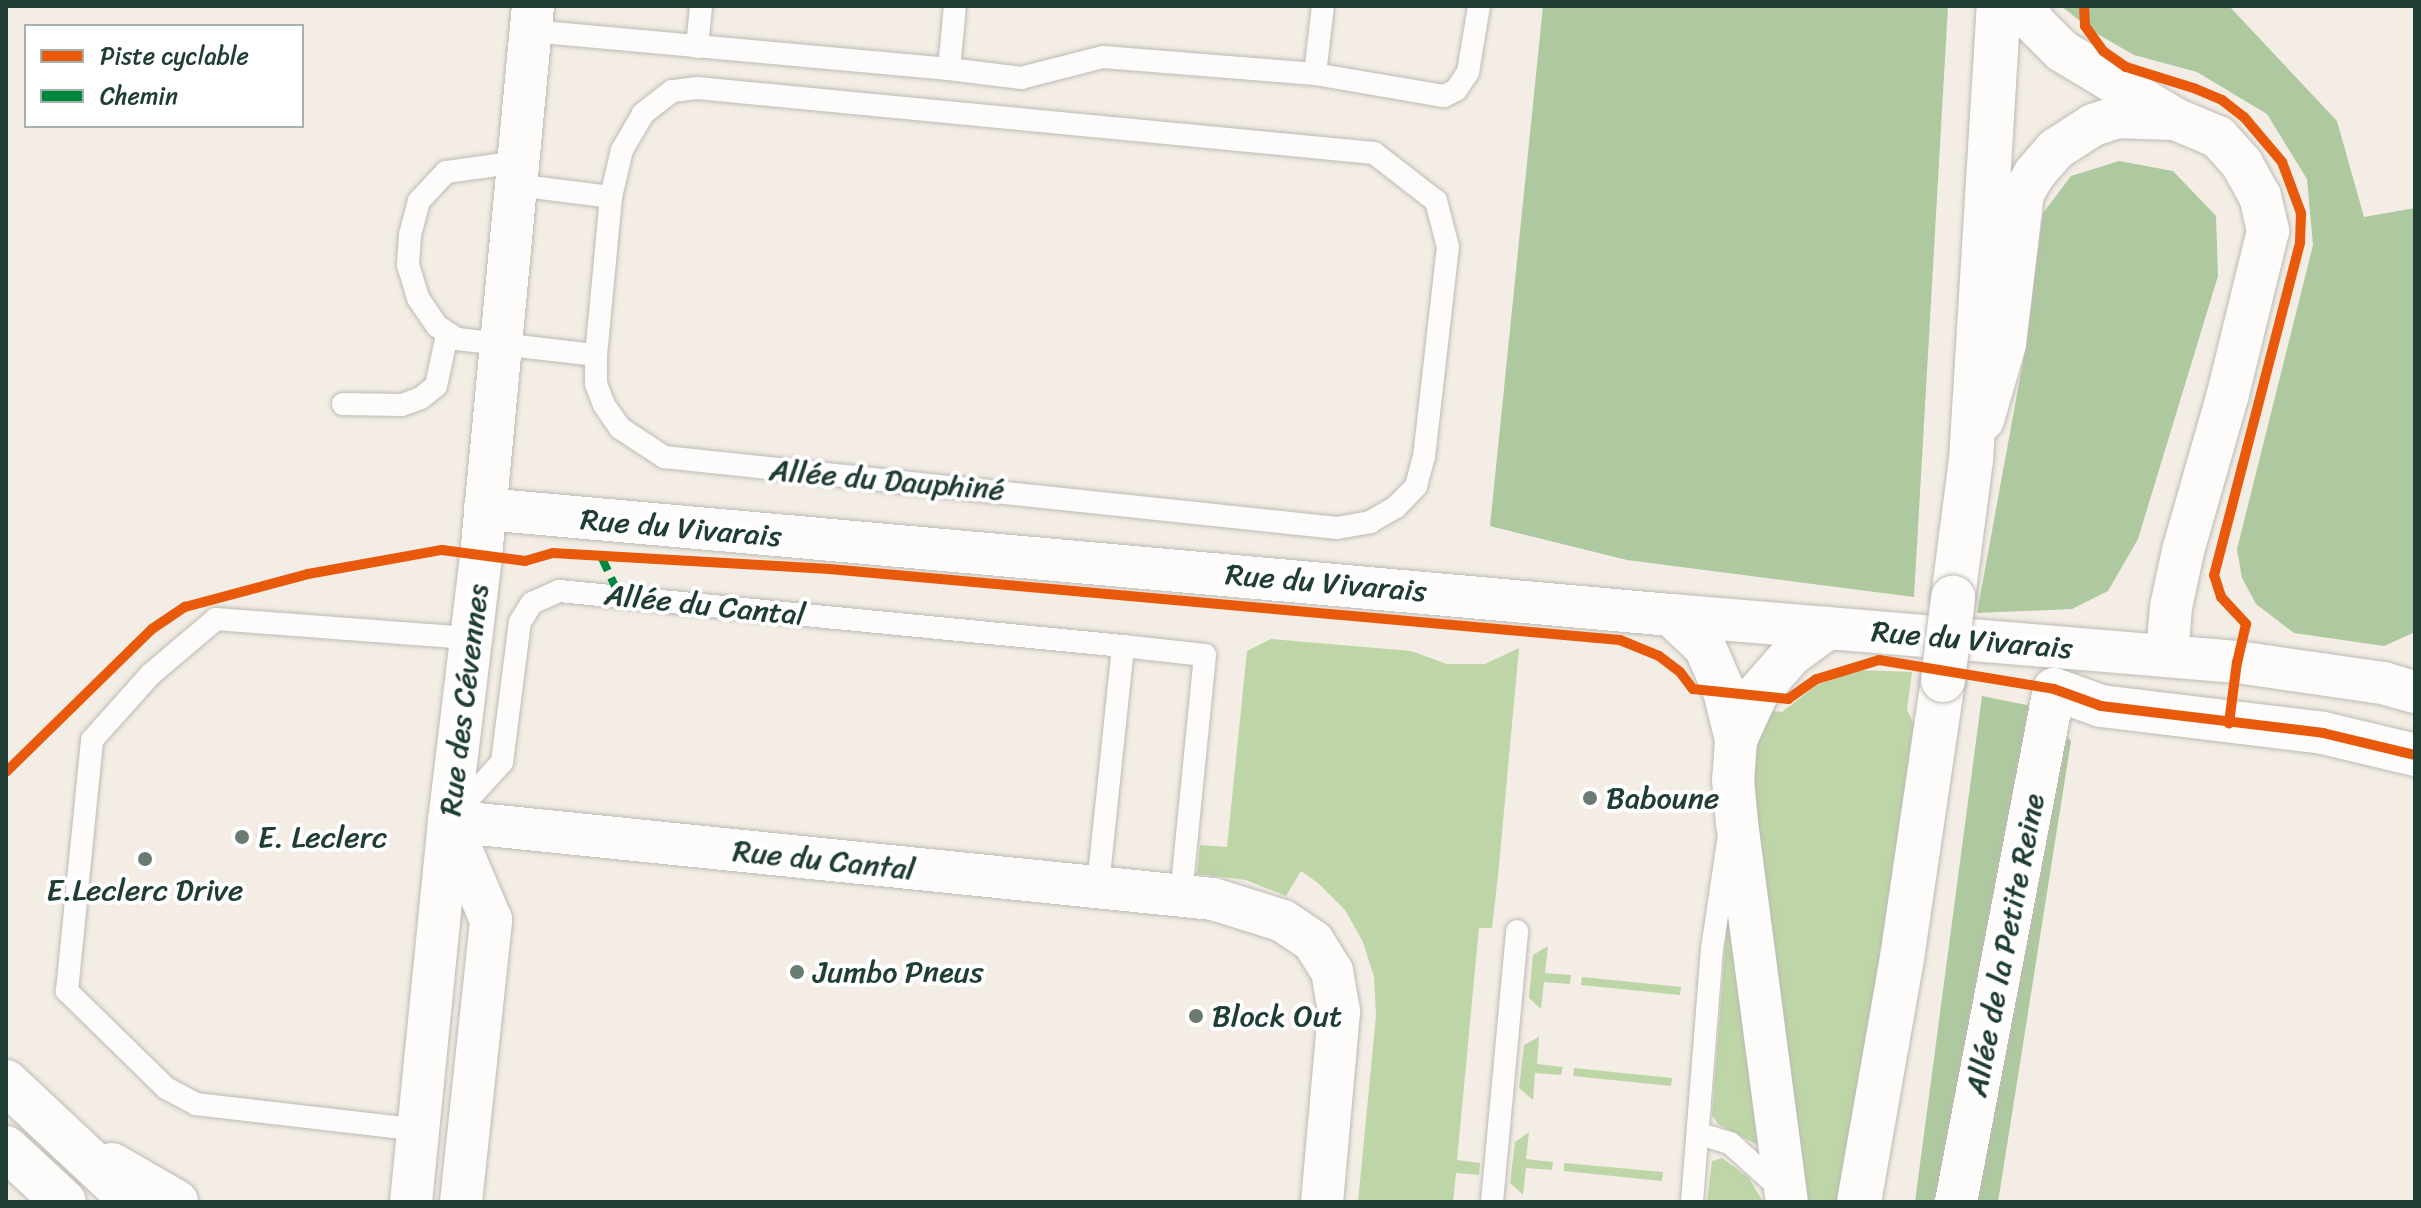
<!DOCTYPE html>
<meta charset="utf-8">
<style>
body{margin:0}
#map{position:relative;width:2421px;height:1208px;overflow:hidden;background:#f3ede5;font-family:Sriracha,sans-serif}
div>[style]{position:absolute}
.green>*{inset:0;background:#bed6a7}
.forest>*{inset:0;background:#aec89f}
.roads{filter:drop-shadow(0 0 2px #bcbbb5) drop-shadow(0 0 2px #bcbbb5)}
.lane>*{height:22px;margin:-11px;padding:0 11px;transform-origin:11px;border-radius:11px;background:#fdfcfb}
.street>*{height:42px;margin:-21px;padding:0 21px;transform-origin:21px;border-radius:21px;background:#fdfcfb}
.secondary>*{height:44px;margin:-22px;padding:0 22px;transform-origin:22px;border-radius:22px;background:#fdfcfb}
.bridges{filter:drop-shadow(0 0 2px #bcbbb5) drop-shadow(0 0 2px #bcbbb5)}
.secondary-bridge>*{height:44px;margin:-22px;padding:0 22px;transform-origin:22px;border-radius:22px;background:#fdfcfb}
.quiet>*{height:8px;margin-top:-4px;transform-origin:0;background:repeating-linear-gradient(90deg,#00873e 0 16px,transparent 0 24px)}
.cycleway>*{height:10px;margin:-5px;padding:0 5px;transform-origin:5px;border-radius:5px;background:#e8590c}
.dots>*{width:22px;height:22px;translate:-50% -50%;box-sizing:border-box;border:4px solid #fff;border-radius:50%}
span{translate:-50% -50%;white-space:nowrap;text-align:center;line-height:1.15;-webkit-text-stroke:8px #fff;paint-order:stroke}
.street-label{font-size:30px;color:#1f3d34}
.poi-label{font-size:30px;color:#1f3d34}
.left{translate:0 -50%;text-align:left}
.frame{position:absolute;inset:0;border:8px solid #1f3d34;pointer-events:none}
.legend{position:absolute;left:24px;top:24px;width:280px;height:104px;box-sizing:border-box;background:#fff;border:2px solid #a5b1ae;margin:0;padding:10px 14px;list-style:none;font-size:24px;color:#1f3d34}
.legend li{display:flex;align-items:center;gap:16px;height:40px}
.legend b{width:40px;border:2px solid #a5b1ae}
</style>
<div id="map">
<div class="green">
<div style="clip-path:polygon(1271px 639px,1411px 651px,1447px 664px,1485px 664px,1519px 648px,1498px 876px,1492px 928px,1479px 928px,1457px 1160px,1480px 1163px,1479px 1175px,1456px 1173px,1453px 1202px,1358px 1202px,1376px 1016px,1374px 977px,1363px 942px,1345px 910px,1318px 883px,1301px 871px,1286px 896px,1246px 880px,1197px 874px,1200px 845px,1227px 847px,1247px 651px)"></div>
<div style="clip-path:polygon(1857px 670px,1912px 672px,1907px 710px,1914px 724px,1843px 1202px,1799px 1202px,1750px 772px,1764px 710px,1782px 712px,1817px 685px)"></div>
<div style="clip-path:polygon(1730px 884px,1761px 1147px,1718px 1124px,1712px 1115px)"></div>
<div style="clip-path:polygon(1548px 946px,1545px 973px,1571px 975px,1570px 984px,1544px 982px,1541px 1009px,1529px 998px,1533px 955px)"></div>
<div style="clip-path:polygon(1582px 977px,1681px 987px,1680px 995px,1581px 985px)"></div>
<div style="clip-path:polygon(1539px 1037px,1537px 1064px,1563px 1067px,1561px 1075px,1535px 1073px,1533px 1100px,1519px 1088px,1524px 1045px)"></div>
<div style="clip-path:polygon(1574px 1068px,1672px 1078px,1671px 1086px,1573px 1076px)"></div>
<div style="clip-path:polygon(1529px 1132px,1526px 1159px,1553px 1162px,1552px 1170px,1526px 1168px,1523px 1195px,1510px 1183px,1515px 1142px)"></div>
<div style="clip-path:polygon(1722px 1158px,1749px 1178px,1763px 1202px,1707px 1202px,1712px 1161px)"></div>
<div style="clip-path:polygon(1564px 1163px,1663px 1172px,1662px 1181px,1564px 1171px)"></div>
</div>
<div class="forest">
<div style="clip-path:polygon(1543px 6px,1948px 6px,1914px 597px,1627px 560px,1490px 526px)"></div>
<div style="clip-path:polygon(2061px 6px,2229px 6px,2337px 121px,2364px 217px,2415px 208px,2415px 632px,2384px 646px,2294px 633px,2256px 604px,2242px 578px,2237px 549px,2313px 245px,2307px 179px,2267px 114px,2197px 72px,2134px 55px,2094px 32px)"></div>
<div style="clip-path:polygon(2119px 161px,2173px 171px,2216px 216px,2218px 276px,2138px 539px,2108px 591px,2072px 609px,1977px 613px,2024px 356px,2043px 213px,2071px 176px)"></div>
<div style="clip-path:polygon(1982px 696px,2037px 707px,2071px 741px,1998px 1202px,1915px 1202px)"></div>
</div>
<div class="roads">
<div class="lane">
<div style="left:531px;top:31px;width:420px;rotate:5.2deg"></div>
<div style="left:949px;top:69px;width:63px;rotate:-84.6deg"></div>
<div style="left:697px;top:47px;width:41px;rotate:-84.4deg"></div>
<div style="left:949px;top:69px;width:73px;rotate:7.1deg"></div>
<div style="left:1021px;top:78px;width:85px;rotate:-14.4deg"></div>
<div style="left:1103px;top:57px;width:213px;rotate:4.6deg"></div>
<div style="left:1315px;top:74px;width:68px;rotate:-83.3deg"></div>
<div style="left:1315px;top:74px;width:131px;rotate:9.7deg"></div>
<div style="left:1444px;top:96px;width:13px;rotate:-27deg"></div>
<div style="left:1456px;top:90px;width:22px;rotate:-56deg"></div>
<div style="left:1468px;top:72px;width:67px;rotate:-80.5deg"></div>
<div style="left:518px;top:162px;width:73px;rotate:172.1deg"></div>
<div style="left:446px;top:172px;width:40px;rotate:133deg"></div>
<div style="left:419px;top:201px;width:35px;rotate:105deg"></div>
<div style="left:410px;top:235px;width:30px;rotate:94deg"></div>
<div style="left:408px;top:265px;width:34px;rotate:73deg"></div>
<div style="left:418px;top:298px;width:34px;rotate:56deg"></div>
<div style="left:437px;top:326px;width:24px;rotate:33deg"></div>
<div style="left:457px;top:339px;width:140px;rotate:6.6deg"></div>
<div style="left:596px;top:355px;width:29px;rotate:90deg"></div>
<div style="left:596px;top:384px;width:22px;rotate:69deg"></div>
<div style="left:604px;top:405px;width:28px;rotate:55deg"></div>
<div style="left:620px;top:428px;width:53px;rotate:33.4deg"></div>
<div style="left:664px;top:457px;width:677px;rotate:6.02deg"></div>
<div style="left:1337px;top:528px;width:34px;rotate:-10deg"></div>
<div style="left:1370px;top:522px;width:30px;rotate:-30deg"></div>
<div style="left:1396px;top:507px;width:29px;rotate:-46deg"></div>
<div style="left:1416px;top:486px;width:30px;rotate:-75deg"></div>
<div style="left:1424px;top:457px;width:211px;rotate:-83.5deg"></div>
<div style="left:1448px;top:247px;width:48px;rotate:-104.6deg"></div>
<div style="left:1436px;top:201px;width:78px;rotate:-142.3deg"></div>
<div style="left:1374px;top:153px;width:680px;rotate:-174.52deg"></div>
<div style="left:697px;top:88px;width:25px;rotate:173deg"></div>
<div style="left:672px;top:91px;width:37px;rotate:142deg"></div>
<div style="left:643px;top:114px;width:42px;rotate:120.3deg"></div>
<div style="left:622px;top:150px;width:48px;rotate:103.2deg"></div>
<div style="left:611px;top:197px;width:159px;rotate:95.4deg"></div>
<div style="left:516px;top:185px;width:96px;rotate:7.2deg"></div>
<div style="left:343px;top:404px;width:59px;rotate:1deg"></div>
<div style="left:402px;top:405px;width:20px;rotate:-20deg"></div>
<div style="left:421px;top:398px;width:19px;rotate:-39deg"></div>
<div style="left:436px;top:386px;width:52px;rotate:-77.8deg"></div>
<div style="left:455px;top:814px;width:70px;rotate:-47.9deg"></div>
<div style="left:502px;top:762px;width:141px;rotate:-82.7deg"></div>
<div style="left:520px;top:622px;width:22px;rotate:-58deg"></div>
<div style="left:532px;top:603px;width:30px;rotate:-24deg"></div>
<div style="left:559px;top:591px;width:567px;rotate:5.57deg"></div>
<div style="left:1098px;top:885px;width:240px;rotate:-84deg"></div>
<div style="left:1123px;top:646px;width:82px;rotate:6.3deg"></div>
<div style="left:1205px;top:655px;width:242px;rotate:95.7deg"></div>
<div style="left:420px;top:1130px;width:226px;rotate:-173.4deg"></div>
<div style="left:196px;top:1104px;width:34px;rotate:-152deg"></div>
<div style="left:166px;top:1088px;width:139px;rotate:-135.6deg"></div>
<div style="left:67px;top:991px;width:252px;rotate:-84.3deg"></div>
<div style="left:92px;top:740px;width:89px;rotate:-48.2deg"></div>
<div style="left:151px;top:674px;width:85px;rotate:-40.2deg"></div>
<div style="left:216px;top:619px;width:255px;rotate:4.3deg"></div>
<div style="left:1700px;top:1134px;width:31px;rotate:17deg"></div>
<div style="left:1730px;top:1143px;width:72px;rotate:42.2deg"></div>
<div style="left:1492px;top:1202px;width:272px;rotate:-84.7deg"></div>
<div style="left:1692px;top:1202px;width:254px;rotate:-85.5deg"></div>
<div style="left:1712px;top:949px;width:108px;rotate:-81.5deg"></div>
</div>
<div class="street">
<div style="left:2027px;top:6px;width:17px;rotate:69deg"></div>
<div style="left:2033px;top:22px;width:41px;rotate:45deg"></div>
<div style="left:2062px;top:51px;width:132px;rotate:31deg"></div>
<div style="left:2175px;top:119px;width:47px;rotate:22.7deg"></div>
<div style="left:2218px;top:137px;width:36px;rotate:48deg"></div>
<div style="left:2242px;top:164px;width:37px;rotate:61deg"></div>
<div style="left:2260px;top:196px;width:36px;rotate:77deg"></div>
<div style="left:2268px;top:231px;width:168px;rotate:103.8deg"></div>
<div style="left:2228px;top:394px;width:163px;rotate:106deg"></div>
<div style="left:2183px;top:551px;width:57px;rotate:102.1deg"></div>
<div style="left:2171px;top:607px;width:49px;rotate:94.7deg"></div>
<div style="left:1983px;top:420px;width:79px;rotate:-73.9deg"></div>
<div style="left:2005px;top:344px;width:152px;rotate:-83.2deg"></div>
<div style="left:2023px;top:193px;width:23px;rotate:-59deg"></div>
<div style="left:2035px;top:173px;width:32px;rotate:-49deg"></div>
<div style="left:2056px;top:149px;width:44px;rotate:-33deg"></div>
<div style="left:2093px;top:125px;width:25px;rotate:-18deg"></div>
<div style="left:2117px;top:117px;width:53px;rotate:2.2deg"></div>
<div style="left:485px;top:509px;width:1191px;rotate:5.11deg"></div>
<div style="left:1671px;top:615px;width:568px;rotate:4.75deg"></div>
<div style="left:2237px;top:662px;width:148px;rotate:8.2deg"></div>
<div style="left:2383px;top:683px;width:33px;rotate:16deg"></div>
<div style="left:1671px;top:615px;width:47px;rotate:43.3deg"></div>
<div style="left:1705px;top:647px;width:48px;rotate:66.6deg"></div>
<div style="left:1724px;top:691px;width:50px;rotate:76.2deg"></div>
<div style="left:1736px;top:740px;width:39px;rotate:94deg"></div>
<div style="left:1733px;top:779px;width:44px;rotate:84.8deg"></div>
<div style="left:1737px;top:823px;width:382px;rotate:82.5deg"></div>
<div style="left:1736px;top:740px;width:51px;rotate:-65.5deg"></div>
<div style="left:1757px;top:694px;width:52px;rotate:-48.9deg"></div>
<div style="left:1791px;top:655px;width:46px;rotate:-36.1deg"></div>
<div style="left:411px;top:1202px;width:383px;rotate:-84.3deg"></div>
<div style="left:449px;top:821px;width:267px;rotate:-83.1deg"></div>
<div style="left:481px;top:556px;width:552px;rotate:-84.6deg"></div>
<div style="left:461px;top:1202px;width:284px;rotate:-83.9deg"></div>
<div style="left:491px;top:920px;width:108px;rotate:-113deg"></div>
<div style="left:449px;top:821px;width:768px;rotate:5.83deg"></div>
<div style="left:1213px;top:899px;width:73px;rotate:17.4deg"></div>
<div style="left:1283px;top:921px;width:36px;rotate:34deg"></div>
<div style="left:1313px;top:941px;width:36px;rotate:58deg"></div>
<div style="left:1332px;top:971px;width:42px;rotate:80.3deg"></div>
<div style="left:1339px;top:1012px;width:191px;rotate:95.1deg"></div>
<div style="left:1956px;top:1202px;width:522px;rotate:-79.18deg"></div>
<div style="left:2054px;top:689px;width:50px;rotate:19.9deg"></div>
<div style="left:2101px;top:706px;width:224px;rotate:6.9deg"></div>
<div style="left:2323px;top:733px;width:95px;rotate:13.4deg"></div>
</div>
<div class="secondary">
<div style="left:1953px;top:598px;width:139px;rotate:-82.6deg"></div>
<div style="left:1971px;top:460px;width:455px;rotate:-86.5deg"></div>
<div style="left:6px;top:1082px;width:175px;rotate:43.2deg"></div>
<div style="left:6px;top:1148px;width:79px;rotate:43deg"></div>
<div style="left:112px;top:1165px;width:74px;rotate:30deg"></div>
<div style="left:1859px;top:1202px;width:248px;rotate:-80deg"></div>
<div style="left:1902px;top:958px;width:281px;rotate:-81.6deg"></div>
</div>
</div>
<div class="bridges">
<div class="secondary-bridge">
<div style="left:1943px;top:680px;width:83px;rotate:-83deg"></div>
</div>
</div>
<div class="quiet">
<div style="left:601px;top:556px;width:45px;rotate:65.1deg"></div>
</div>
<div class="cycleway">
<div style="left:2084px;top:6px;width:20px;rotate:87deg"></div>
<div style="left:2085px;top:26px;width:31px;rotate:54deg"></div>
<div style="left:2103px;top:51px;width:28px;rotate:35deg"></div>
<div style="left:2126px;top:67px;width:73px;rotate:17.4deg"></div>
<div style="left:2196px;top:89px;width:28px;rotate:23deg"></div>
<div style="left:2222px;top:100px;width:28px;rotate:38deg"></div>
<div style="left:2244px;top:117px;width:59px;rotate:49.8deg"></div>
<div style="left:2282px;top:162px;width:54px;rotate:69.6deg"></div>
<div style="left:2301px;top:213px;width:30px;rotate:92deg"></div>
<div style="left:2300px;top:243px;width:343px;rotate:104.5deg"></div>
<div style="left:2214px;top:575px;width:23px;rotate:72deg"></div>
<div style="left:2221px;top:597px;width:37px;rotate:47deg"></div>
<div style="left:2246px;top:624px;width:39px;rotate:103deg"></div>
<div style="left:2237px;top:662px;width:62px;rotate:97.5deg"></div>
<div style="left:6px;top:772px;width:204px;rotate:-44.4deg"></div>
<div style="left:152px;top:629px;width:40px;rotate:-34deg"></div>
<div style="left:185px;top:607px;width:127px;rotate:-15deg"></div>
<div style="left:308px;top:574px;width:136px;rotate:-10.2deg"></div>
<div style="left:442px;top:550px;width:84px;rotate:7.5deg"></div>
<div style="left:525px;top:561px;width:29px;rotate:-16deg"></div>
<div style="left:553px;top:553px;width:276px;rotate:3.3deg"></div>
<div style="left:829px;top:569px;width:794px;rotate:5.13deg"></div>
<div style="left:1620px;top:640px;width:42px;rotate:22.3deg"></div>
<div style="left:1659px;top:656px;width:26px;rotate:37deg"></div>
<div style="left:1680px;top:672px;width:21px;rotate:53deg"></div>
<div style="left:1693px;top:689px;width:96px;rotate:6deg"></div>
<div style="left:1788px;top:699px;width:35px;rotate:-35deg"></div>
<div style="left:1817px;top:679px;width:65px;rotate:-17deg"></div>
<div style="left:1879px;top:660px;width:177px;rotate:9.4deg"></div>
<div style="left:2054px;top:689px;width:50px;rotate:19.9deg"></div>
<div style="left:2101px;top:706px;width:224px;rotate:6.9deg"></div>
<div style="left:2323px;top:733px;width:95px;rotate:13.4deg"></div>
</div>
<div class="dots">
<div style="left:1590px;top:798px;background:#697b72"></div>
<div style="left:242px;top:837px;background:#697b72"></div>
<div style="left:145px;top:859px;background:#697b72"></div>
<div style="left:797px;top:972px;background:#697b72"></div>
<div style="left:1196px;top:1016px;background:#697b72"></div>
</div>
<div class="street-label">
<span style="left:887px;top:480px;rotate:5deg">Allée du Dauphiné</span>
<span style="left:681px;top:528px;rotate:5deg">Rue du Vivarais</span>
<span style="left:1326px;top:583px;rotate:5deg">Rue du Vivarais</span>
<span style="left:705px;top:605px;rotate:6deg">Allée du Cantal</span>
<span style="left:1972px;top:640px;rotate:5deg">Rue du Vivarais</span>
<span style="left:464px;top:700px;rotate:-83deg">Rue des Cévennes</span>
<span style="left:824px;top:860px;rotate:6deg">Rue du Cantal</span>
<span style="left:2005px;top:945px;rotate:-79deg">Allée de la Petite Reine</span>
</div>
<div class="poi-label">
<span class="left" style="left:1606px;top:798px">Baboune</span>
<span class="left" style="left:258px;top:837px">E. Leclerc</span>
<span style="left:145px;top:890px">E.Leclerc Drive</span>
<span class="left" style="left:813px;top:972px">Jumbo Pneus</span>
<span class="left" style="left:1212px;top:1016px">Block Out</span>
</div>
<div class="frame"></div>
<ul class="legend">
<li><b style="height:10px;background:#e8590c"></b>Piste cyclable</li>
<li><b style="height:10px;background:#00873e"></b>Chemin</li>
</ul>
</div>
